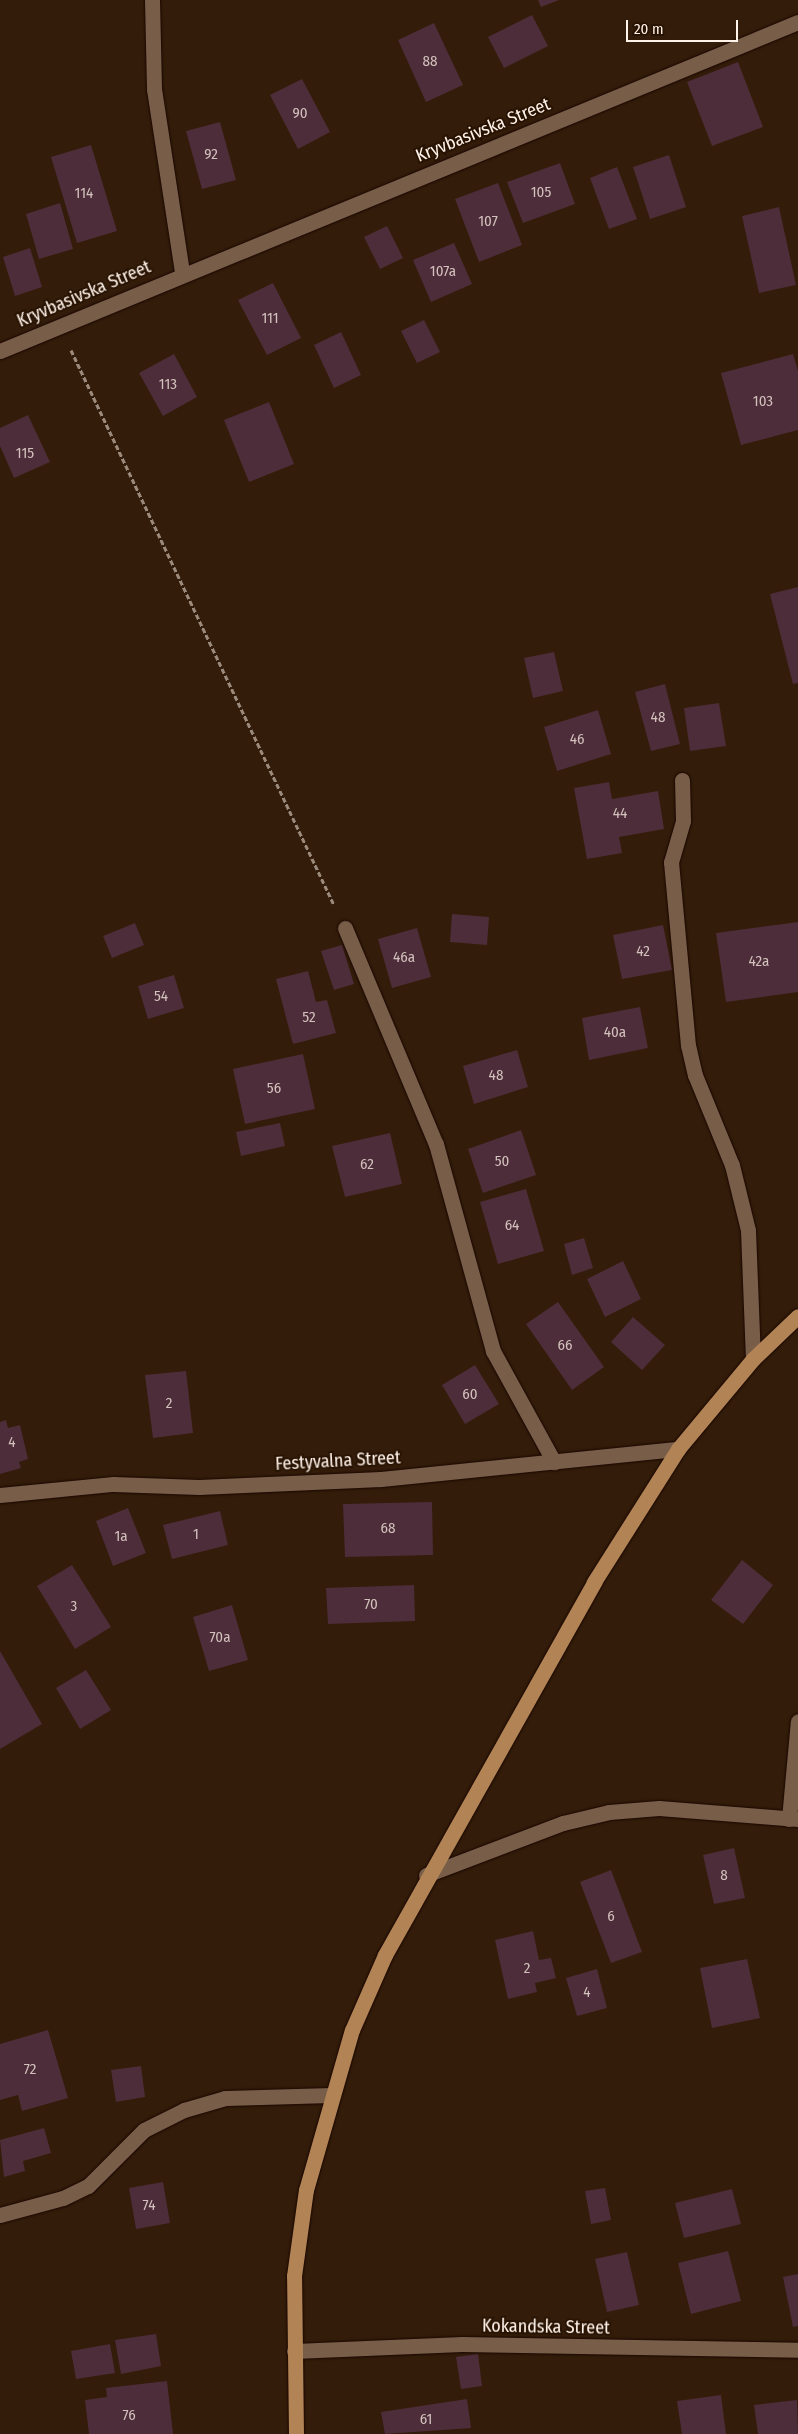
<!DOCTYPE html>
<meta charset="utf-8">
<style>
body{margin:0}
#map{position:relative;width:798px;height:2434px;overflow:hidden;background:#331c09;font-family:"Fira Sans Condensed",sans-serif}
div>[style]{position:absolute}
.building>*{inset:0;background:#4d2d39}
.path>*{height:3px;margin-top:-1.5px;transform-origin:0;background:repeating-linear-gradient(90deg,#9c8a7c 0 5px,transparent 0 7.5px)}
.roads{filter:drop-shadow(0 0 1px #190600) drop-shadow(0 0 1px #190600)}
.minor>*{height:15px;margin:-7.5px;padding:0 7.5px;transform-origin:7.5px;border-radius:7.5px;background:#785d49}
.major>*{height:15px;margin:-7.5px;padding:0 7.5px;transform-origin:7.5px;border-radius:7.5px;background:#b28455}
span{translate:-50% -50%;white-space:nowrap;text-align:center;line-height:1.15;-webkit-text-stroke:4px #281302;paint-order:stroke}
.number-label{font-size:15px;color:#d2c1bd}
.number-label span{-webkit-text-stroke-width:0}
.street-label{font-size:18px;color:#fff2e9}
.scale{position:absolute;left:626px;top:20px;width:112px;height:22px;box-sizing:border-box;border:2px solid #fff2e9;border-top:0;padding-left:6px;font-size:15px;line-height:18px;white-space:nowrap;color:#fff2e9;-webkit-text-stroke:4px #281302;paint-order:stroke}
</style>
<div id="map">
<div class="building">
<div style="clip-path:polygon(538px 0,559px 0,541px 7px)"></div>
<div style="clip-path:polygon(532px 15px,548px 46px,504px 68px,488px 37px)"></div>
<div style="clip-path:polygon(434px 23px,463px 85px,426px 102px,398px 40px)"></div>
<div style="clip-path:polygon(738px 62px,763px 127px,712px 146px,687px 82px)"></div>
<div style="clip-path:polygon(302px 79px,330px 132px,298px 149px,270px 95px)"></div>
<div style="clip-path:polygon(220px 122px,236px 180px,202px 189px,186px 131px)"></div>
<div style="clip-path:polygon(91px 145px,117px 231px,77px 243px,51px 157px)"></div>
<div style="clip-path:polygon(669px 155px,686px 207px,650px 219px,633px 167px)"></div>
<div style="clip-path:polygon(560px 163px,575px 204px,523px 223px,507px 182px)"></div>
<div style="clip-path:polygon(617px 167px,637px 219px,609px 229px,590px 178px)"></div>
<div style="clip-path:polygon(498px 183px,522px 245px,479px 262px,455px 199px)"></div>
<div style="clip-path:polygon(60px 203px,73px 249px,39px 259px,26px 214px)"></div>
<div style="clip-path:polygon(779px 207px,796px 285px,759px 293px,742px 216px)"></div>
<div style="clip-path:polygon(387px 226px,403px 258px,380px 269px,364px 237px)"></div>
<div style="clip-path:polygon(454px 243px,472px 284px,431px 302px,413px 260px)"></div>
<div style="clip-path:polygon(30px 248px,42px 287px,15px 296px,3px 257px)"></div>
<div style="clip-path:polygon(273px 283px,301px 338px,267px 355px,238px 300px)"></div>
<div style="clip-path:polygon(424px 320px,440px 352px,417px 363px,401px 331px)"></div>
<div style="clip-path:polygon(341px 332px,361px 375px,334px 388px,314px 345px)"></div>
<div style="clip-path:polygon(174px 354px,197px 397px,163px 416px,139px 373px)"></div>
<div style="clip-path:polygon(793px 354px,798px 371px,798px 430px,741px 445px,721px 373px)"></div>
<div style="clip-path:polygon(269px 402px,294px 464px,249px 482px,224px 420px)"></div>
<div style="clip-path:polygon(28px 415px,50px 462px,14px 478px,0 446px,0 428px)"></div>
<div style="clip-path:polygon(798px 587px,798px 683px,793px 684px,770px 594px)"></div>
<div style="clip-path:polygon(554px 652px,563px 691px,533px 698px,524px 658px)"></div>
<div style="clip-path:polygon(665px 684px,680px 744px,651px 751px,635px 692px)"></div>
<div style="clip-path:polygon(719px 703px,726px 746px,690px 751px,684px 708px)"></div>
<div style="clip-path:polygon(598px 710px,611px 754px,557px 771px,544px 727px)"></div>
<div style="clip-path:polygon(609px 782px,612px 799px,658px 791px,664px 829px,619px 837px,622px 853px,587px 859px,574px 788px)"></div>
<div style="clip-path:polygon(452px 914px,489px 917px,487px 945px,450px 942px)"></div>
<div style="clip-path:polygon(798px 922px,798px 992px,726px 1002px,716px 933px)"></div>
<div style="clip-path:polygon(135px 923px,144px 945px,112px 958px,103px 936px)"></div>
<div style="clip-path:polygon(663px 925px,672px 970px,622px 979px,613px 935px)"></div>
<div style="clip-path:polygon(417px 928px,431px 977px,392px 988px,378px 939px)"></div>
<div style="clip-path:polygon(342px 945px,354px 984px,334px 990px,321px 951px)"></div>
<div style="clip-path:polygon(308px 971px,316px 1002px,327px 1000px,336px 1033px,293px 1044px,276px 979px)"></div>
<div style="clip-path:polygon(174px 975px,184px 1008px,148px 1019px,138px 986px)"></div>
<div style="clip-path:polygon(640px 1007px,648px 1048px,589px 1060px,582px 1018px)"></div>
<div style="clip-path:polygon(517px 1050px,528px 1087px,474px 1104px,463px 1066px)"></div>
<div style="clip-path:polygon(303px 1054px,315px 1109px,245px 1124px,233px 1069px)"></div>
<div style="clip-path:polygon(280px 1123px,285px 1146px,241px 1156px,236px 1132px)"></div>
<div style="clip-path:polygon(521px 1130px,536px 1175px,483px 1193px,468px 1149px)"></div>
<div style="clip-path:polygon(390px 1133px,402px 1184px,345px 1197px,332px 1146px)"></div>
<div style="clip-path:polygon(526px 1189px,544px 1251px,498px 1264px,480px 1202px)"></div>
<div style="clip-path:polygon(584px 1238px,593px 1268px,572px 1275px,564px 1244px)"></div>
<div style="clip-path:polygon(623px 1261px,641px 1299px,605px 1317px,587px 1279px)"></div>
<div style="clip-path:polygon(558px 1302px,604px 1367px,572px 1390px,526px 1324px)"></div>
<div style="clip-path:polygon(633px 1317px,665px 1345px,642px 1370px,611px 1342px)"></div>
<div style="clip-path:polygon(475px 1365px,499px 1404px,465px 1424px,442px 1385px)"></div>
<div style="clip-path:polygon(186px 1371px,193px 1433px,153px 1438px,145px 1375px)"></div>
<div style="clip-path:polygon(6px 1420px,8px 1428px,20px 1425px,28px 1459px,19px 1462px,21px 1468px,0 1474px,0 1422px)"></div>
<div style="clip-path:polygon(432px 1502px,433px 1555px,345px 1557px,343px 1504px)"></div>
<div style="clip-path:polygon(128px 1508px,146px 1553px,113px 1566px,96px 1521px)"></div>
<div style="clip-path:polygon(220px 1511px,228px 1545px,172px 1559px,163px 1525px)"></div>
<div style="clip-path:polygon(742px 1560px,773px 1585px,743px 1624px,711px 1600px)"></div>
<div style="clip-path:polygon(72px 1565px,111px 1627px,75px 1649px,37px 1586px)"></div>
<div style="clip-path:polygon(414px 1585px,415px 1621px,328px 1624px,326px 1588px)"></div>
<div style="clip-path:polygon(232px 1605px,248px 1660px,209px 1671px,193px 1617px)"></div>
<div style="clip-path:polygon(0 1651px,42px 1724px,0 1749px)"></div>
<div style="clip-path:polygon(86px 1670px,111px 1710px,80px 1729px,56px 1688px)"></div>
<div style="clip-path:polygon(734px 1848px,745px 1898px,714px 1904px,703px 1855px)"></div>
<div style="clip-path:polygon(611px 1870px,642px 1952px,611px 1963px,580px 1882px)"></div>
<div style="clip-path:polygon(533px 1931px,539px 1960px,551px 1958px,556px 1978px,535px 1983px,537px 1992px,508px 1999px,495px 1940px)"></div>
<div style="clip-path:polygon(747px 1959px,760px 2018px,712px 2028px,700px 1968px)"></div>
<div style="clip-path:polygon(597px 1969px,607px 2008px,577px 2016px,566px 1978px)"></div>
<div style="clip-path:polygon(48px 2030px,68px 2098px,22px 2111px,18px 2095px,0 2100px,0 2044px)"></div>
<div style="clip-path:polygon(141px 2066px,145px 2097px,116px 2102px,111px 2070px)"></div>
<div style="clip-path:polygon(44px 2128px,51px 2153px,23px 2161px,25px 2171px,4px 2177px,0 2140px)"></div>
<div style="clip-path:polygon(163px 2182px,170px 2223px,136px 2229px,129px 2188px)"></div>
<div style="clip-path:polygon(605px 2188px,611px 2220px,591px 2224px,585px 2191px)"></div>
<div style="clip-path:polygon(732px 2189px,741px 2224px,684px 2238px,675px 2203px)"></div>
<div style="clip-path:polygon(728px 2251px,741px 2301px,691px 2314px,678px 2263px)"></div>
<div style="clip-path:polygon(627px 2252px,639px 2305px,607px 2312px,595px 2259px)"></div>
<div style="clip-path:polygon(798px 2274px,798px 2326px,793px 2327px,783px 2277px)"></div>
<div style="clip-path:polygon(156px 2334px,161px 2366px,121px 2374px,115px 2340px)"></div>
<div style="clip-path:polygon(110px 2344px,115px 2373px,76px 2379px,71px 2351px)"></div>
<div style="clip-path:polygon(478px 2354px,482px 2386px,461px 2389px,456px 2357px)"></div>
<div style="clip-path:polygon(167px 2381px,173px 2434px,89px 2434px,85px 2400px,107px 2397px,106px 2388px)"></div>
<div style="clip-path:polygon(721px 2395px,726px 2434px,682px 2434px,677px 2401px)"></div>
<div style="clip-path:polygon(467px 2399px,471px 2428px,385px 2434px,381px 2412px)"></div>
<div style="clip-path:polygon(797px 2400px,798px 2434px,758px 2434px,754px 2405px)"></div>
</div>
<div class="path">
<div style="left:71px;top:350px;width:614px;rotate:64.64deg"></div>
</div>
<div class="roads">
<div class="minor">
<div style="left:152px;top:0;width:89px;rotate:88.7deg"></div>
<div style="left:154px;top:89px;width:185px;rotate:81.3deg"></div>
<div style="left:0;top:351px;width:863px;rotate:-22.41deg"></div>
<div style="left:682px;top:780px;width:41px;rotate:88.6deg"></div>
<div style="left:683px;top:821px;width:43px;rotate:106.3deg"></div>
<div style="left:671px;top:862px;width:184px;rotate:84.7deg"></div>
<div style="left:688px;top:1045px;width:31px;rotate:77deg"></div>
<div style="left:695px;top:1075px;width:97px;rotate:67.7deg"></div>
<div style="left:732px;top:1165px;width:67px;rotate:76.2deg"></div>
<div style="left:748px;top:1230px;width:129px;rotate:87.8deg"></div>
<div style="left:345px;top:928px;width:234px;rotate:67.2deg"></div>
<div style="left:436px;top:1144px;width:215px;rotate:74.6deg"></div>
<div style="left:493px;top:1351px;width:127px;rotate:61.2deg"></div>
<div style="left:0;top:1495px;width:114px;rotate:-5.6deg"></div>
<div style="left:113px;top:1484px;width:86px;rotate:2deg"></div>
<div style="left:199px;top:1487px;width:182px;rotate:-2.5deg"></div>
<div style="left:381px;top:1479px;width:299px;rotate:-5.8deg"></div>
<div style="left:789px;top:1819px;width:98px;rotate:-84.8deg"></div>
<div style="left:426px;top:1875px;width:147px;rotate:-20.8deg"></div>
<div style="left:563px;top:1823px;width:47px;rotate:-13.4deg"></div>
<div style="left:609px;top:1812px;width:50px;rotate:-4.6deg"></div>
<div style="left:659px;top:1808px;width:139px;rotate:4.5deg"></div>
<div style="left:0;top:2215px;width:65px;rotate:-15.1deg"></div>
<div style="left:63px;top:2198px;width:28px;rotate:-26deg"></div>
<div style="left:88px;top:2186px;width:79px;rotate:-45deg"></div>
<div style="left:144px;top:2130px;width:45px;rotate:-26.6deg"></div>
<div style="left:184px;top:2110px;width:43px;rotate:-16.3deg"></div>
<div style="left:225px;top:2098px;width:107px;rotate:-1.6deg"></div>
<div style="left:294px;top:2351px;width:168px;rotate:-2.4deg"></div>
<div style="left:462px;top:2344px;width:336px;rotate:1deg"></div>
</div>
<div class="major">
<div style="left:296px;top:2434px;width:158px;rotate:-90.7deg"></div>
<div style="left:294px;top:2276px;width:87px;rotate:-82.1deg"></div>
<div style="left:306px;top:2190px;width:166px;rotate:-74deg"></div>
<div style="left:352px;top:2030px;width:82px;rotate:-66.3deg"></div>
<div style="left:385px;top:1955px;width:428px;rotate:-60.7deg"></div>
<div style="left:594px;top:1582px;width:157px;rotate:-57.7deg"></div>
<div style="left:678px;top:1449px;width:117px;rotate:-50.2deg"></div>
<div style="left:753px;top:1359px;width:62px;rotate:-43.7deg"></div>
</div>
</div>
<div class="number-label">
<span style="left:430px;top:62px">88</span>
<span style="left:300px;top:114px">90</span>
<span style="left:211px;top:155px">92</span>
<span style="left:541px;top:193px">105</span>
<span style="left:84px;top:194px">114</span>
<span style="left:488px;top:222px">107</span>
<span style="left:443px;top:272px">107а</span>
<span style="left:270px;top:319px">111</span>
<span style="left:168px;top:385px">113</span>
<span style="left:763px;top:402px">103</span>
<span style="left:25px;top:454px">115</span>
<span style="left:658px;top:718px">48</span>
<span style="left:577px;top:740px">46</span>
<span style="left:620px;top:814px">44</span>
<span style="left:643px;top:952px">42</span>
<span style="left:404px;top:958px">46а</span>
<span style="left:759px;top:962px">42а</span>
<span style="left:161px;top:997px">54</span>
<span style="left:309px;top:1018px">52</span>
<span style="left:615px;top:1033px">40а</span>
<span style="left:496px;top:1076px">48</span>
<span style="left:274px;top:1089px">56</span>
<span style="left:502px;top:1162px">50</span>
<span style="left:367px;top:1165px">62</span>
<span style="left:512px;top:1226px">64</span>
<span style="left:565px;top:1346px">66</span>
<span style="left:470px;top:1395px">60</span>
<span style="left:169px;top:1404px">2</span>
<span style="left:12px;top:1443px">4</span>
<span style="left:388px;top:1529px">68</span>
<span style="left:196px;top:1535px">1</span>
<span style="left:121px;top:1537px">1а</span>
<span style="left:371px;top:1605px">70</span>
<span style="left:74px;top:1607px">3</span>
<span style="left:220px;top:1638px">70а</span>
<span style="left:724px;top:1876px">8</span>
<span style="left:611px;top:1917px">6</span>
<span style="left:527px;top:1969px">2</span>
<span style="left:587px;top:1993px">4</span>
<span style="left:30px;top:2070px">72</span>
<span style="left:149px;top:2206px">74</span>
<span style="left:129px;top:2416px">76</span>
<span style="left:426px;top:2420px">61</span>
</div>
<div class="street-label">
<span style="left:483px;top:130px;rotate:-22deg">Kryvbasivska Street</span>
<span style="left:84px;top:294px;rotate:-23deg">Kryvbasivska Street</span>
<span style="left:338px;top:1461px;rotate:-3deg">Festyvalna Street</span>
<span style="left:546px;top:2327px;rotate:1deg">Kokandska Street</span>
</div>
<div class="scale">20 m</div>
</div>
